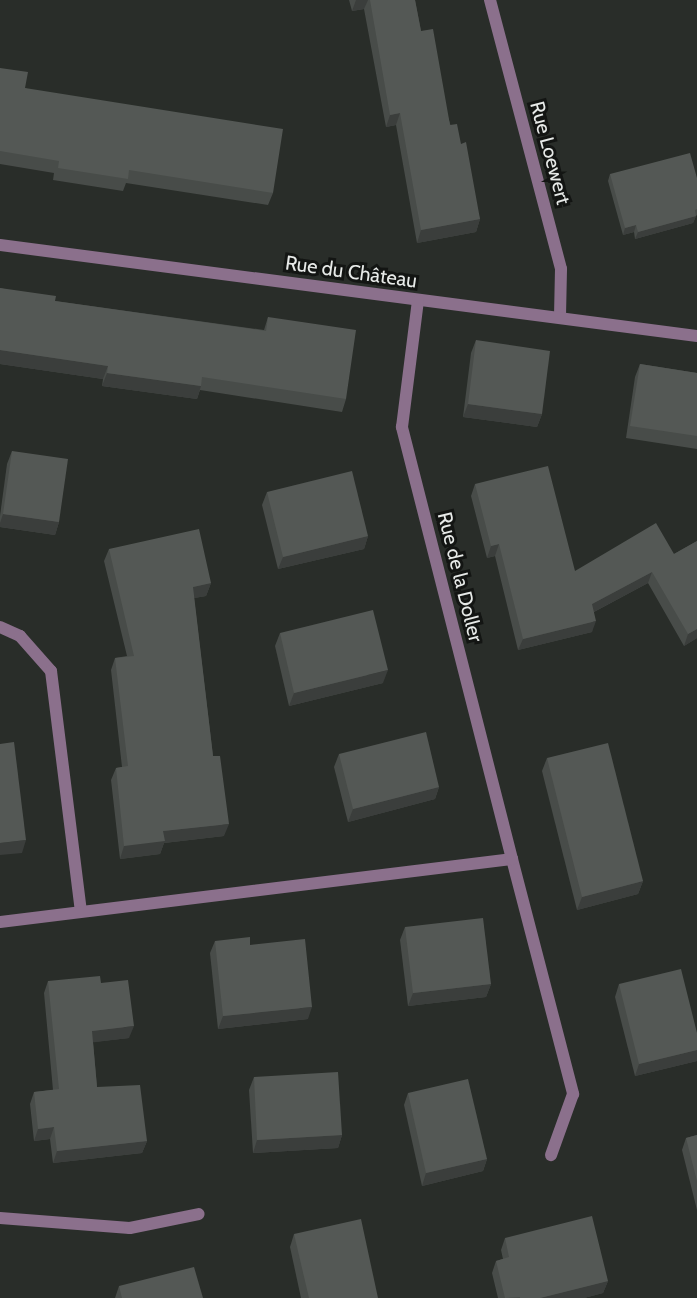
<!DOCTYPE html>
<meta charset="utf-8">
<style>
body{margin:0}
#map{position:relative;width:697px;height:1298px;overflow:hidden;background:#292d29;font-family:Cabin,sans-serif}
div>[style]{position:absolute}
.street>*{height:12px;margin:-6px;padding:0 6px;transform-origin:6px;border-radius:6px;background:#8b708c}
.wall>*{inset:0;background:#484c49}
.shaded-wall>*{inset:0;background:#3b3e3c}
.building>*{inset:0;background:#545855}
span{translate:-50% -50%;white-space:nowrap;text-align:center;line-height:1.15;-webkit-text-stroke:6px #131513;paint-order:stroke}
.street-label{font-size:20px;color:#e7eae8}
</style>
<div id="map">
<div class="street">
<div style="left:490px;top:0;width:278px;rotate:75.2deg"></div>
<div style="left:561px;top:269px;width:48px;rotate:91.2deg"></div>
<div style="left:0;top:245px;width:703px;rotate:7.44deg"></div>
<div style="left:0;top:627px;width:22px;rotate:24deg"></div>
<div style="left:20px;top:636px;width:47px;rotate:48.5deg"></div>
<div style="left:51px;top:671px;width:242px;rotate:82.9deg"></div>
<div style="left:512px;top:859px;width:243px;rotate:75.4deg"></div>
<div style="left:573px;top:1094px;width:65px;rotate:109.8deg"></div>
<div style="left:0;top:922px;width:516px;rotate:-7.01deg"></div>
<div style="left:512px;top:859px;width:446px;rotate:-104.3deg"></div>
<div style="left:402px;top:427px;width:127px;rotate:-82.8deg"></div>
<div style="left:0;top:1218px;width:130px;rotate:4.4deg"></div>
<div style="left:130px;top:1228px;width:70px;rotate:-11.5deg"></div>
</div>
<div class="wall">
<div style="clip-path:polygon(349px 0,415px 0,421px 31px,480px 219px,476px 232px,417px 243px,396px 125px,386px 127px,364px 9px,352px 11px)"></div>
<div style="clip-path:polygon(0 68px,25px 88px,273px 193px,268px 205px,126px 183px,123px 191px,53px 180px,54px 173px,0 164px)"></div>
<div style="clip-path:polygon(610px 174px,697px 178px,697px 215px,696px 216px,693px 223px,635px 239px,634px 232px,623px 235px,608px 181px)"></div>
<div style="clip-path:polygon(0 288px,55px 301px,264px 330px,268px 317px,346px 399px,342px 412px,200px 390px,197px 399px,102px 386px,103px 379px,0 364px)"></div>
<div style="clip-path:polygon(476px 340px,542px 414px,537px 427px,463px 417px,471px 353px)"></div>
<div style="clip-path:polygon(640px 364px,697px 373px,697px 449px,626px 438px,635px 377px)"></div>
<div style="clip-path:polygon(12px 451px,59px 522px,55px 535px,0 527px,0 516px,7px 464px)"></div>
<div style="clip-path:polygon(475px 484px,575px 571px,674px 554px,697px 541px,697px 638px,684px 646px,648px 583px,594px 612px,592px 632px,518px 650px,495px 556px,487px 558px,471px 496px)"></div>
<div style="clip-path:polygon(267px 492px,368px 536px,364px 549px,278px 569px,262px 505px)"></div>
<div style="clip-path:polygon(109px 549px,211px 583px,206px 596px,194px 598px,213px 756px,224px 836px,164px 843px,160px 854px,120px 859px,111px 780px,116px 768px,122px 767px,111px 670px,115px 658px,127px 656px,104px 561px)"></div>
<div style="clip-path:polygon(280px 633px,383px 683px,289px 706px,275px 646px)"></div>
<div style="clip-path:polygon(339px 754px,439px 787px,435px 799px,348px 822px,334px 767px)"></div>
<div style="clip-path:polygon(547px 758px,643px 881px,638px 894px,577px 910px,542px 771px)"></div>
<div style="clip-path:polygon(405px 927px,491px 984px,486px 997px,408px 1006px,400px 940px)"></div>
<div style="clip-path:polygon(215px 941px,250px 945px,308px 1019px,218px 1029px,210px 953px)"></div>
<div style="clip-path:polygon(48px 981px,101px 983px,129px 1038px,93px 1042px,97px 1087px,147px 1141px,142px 1153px,53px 1163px,50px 1139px,34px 1141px,30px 1104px,34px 1092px,53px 1090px,44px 993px)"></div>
<div style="clip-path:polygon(619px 984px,697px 1033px,697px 1061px,635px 1076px,615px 997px)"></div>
<div style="clip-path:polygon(254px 1077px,342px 1135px,338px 1148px,253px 1153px,249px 1090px)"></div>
<div style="clip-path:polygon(408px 1093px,487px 1159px,483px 1171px,422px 1186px,404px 1105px)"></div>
<div style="clip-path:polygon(697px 1135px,697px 1210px,682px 1150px,686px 1138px)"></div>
<div style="clip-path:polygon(294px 1234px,378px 1298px,301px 1298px,290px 1247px)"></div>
<div style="clip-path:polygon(505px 1238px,608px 1281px,603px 1293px,584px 1298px,498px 1298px,492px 1273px,496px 1261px,503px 1259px,501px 1250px)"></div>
<div style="clip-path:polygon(119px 1286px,203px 1298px,115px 1298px)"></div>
</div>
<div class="shaded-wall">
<div style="clip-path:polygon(356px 0,368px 0,364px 9px,352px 11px)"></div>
<div style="clip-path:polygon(400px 113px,396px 125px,386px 127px,390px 115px)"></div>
<div style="clip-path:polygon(696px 216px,693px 223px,635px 239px,638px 232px)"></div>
<div style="clip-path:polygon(480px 219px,476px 232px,417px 243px,421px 230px)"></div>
<div style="clip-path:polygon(636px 225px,634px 232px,623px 235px,625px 228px)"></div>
<div style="clip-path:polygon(0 350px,108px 366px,103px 379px,0 364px)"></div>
<div style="clip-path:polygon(107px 373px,201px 386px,197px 399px,102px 386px)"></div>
<div style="clip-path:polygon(468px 404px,542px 414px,537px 427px,463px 417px)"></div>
<div style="clip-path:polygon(3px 514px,59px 522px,55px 535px,0 527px,0 523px)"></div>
<div style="clip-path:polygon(368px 536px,364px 549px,278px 569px,283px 557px)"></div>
<div style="clip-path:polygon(499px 544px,495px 556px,487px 558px,491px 546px)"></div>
<div style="clip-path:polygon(652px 572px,648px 583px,588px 615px,592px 604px)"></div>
<div style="clip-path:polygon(211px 583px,206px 596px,189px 599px,193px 587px)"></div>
<div style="clip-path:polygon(596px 621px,592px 632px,518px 650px,523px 639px)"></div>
<div style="clip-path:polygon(697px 629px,697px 638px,684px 646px,688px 634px)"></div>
<div style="clip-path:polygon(388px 670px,383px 683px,289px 706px,294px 693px)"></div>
<div style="clip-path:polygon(439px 787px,435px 799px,348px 822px,353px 809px)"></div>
<div style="clip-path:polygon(229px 824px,224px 836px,164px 843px,160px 854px,120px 859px,124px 846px,163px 831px)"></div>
<div style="clip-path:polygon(26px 840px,22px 853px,0 855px,0 843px)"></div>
<div style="clip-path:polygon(643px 881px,638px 894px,577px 910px,582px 897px)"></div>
<div style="clip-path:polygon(491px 984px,486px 997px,408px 1006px,413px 993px)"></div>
<div style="clip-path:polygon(312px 1007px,308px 1019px,218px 1029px,223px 1016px)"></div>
<div style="clip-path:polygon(134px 1026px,129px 1038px,88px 1043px,92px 1031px)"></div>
<div style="clip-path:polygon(697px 1050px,697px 1061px,635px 1076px,639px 1064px)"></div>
<div style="clip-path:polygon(54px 1127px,50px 1139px,34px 1141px,38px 1129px)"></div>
<div style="clip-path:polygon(342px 1135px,338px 1148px,253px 1153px,257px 1140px)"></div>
<div style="clip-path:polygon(147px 1141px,142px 1153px,53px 1163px,57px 1151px)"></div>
<div style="clip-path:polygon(487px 1159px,483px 1171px,422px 1186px,426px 1173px)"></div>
<div style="clip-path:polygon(608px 1281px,603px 1293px,584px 1298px,540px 1298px)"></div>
</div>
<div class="building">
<div style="clip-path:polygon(370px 0,415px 0,421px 31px,433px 29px,450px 125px,457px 124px,461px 144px,466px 142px,480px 219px,421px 230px,400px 113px,390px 115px)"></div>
<div style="clip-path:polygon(0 68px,28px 72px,25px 88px,283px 129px,273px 193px,129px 170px,128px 179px,58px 168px,59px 161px,0 151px)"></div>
<div style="clip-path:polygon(690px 153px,697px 178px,697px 209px,695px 210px,696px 216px,638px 232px,636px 225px,625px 228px,610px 174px)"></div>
<div style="clip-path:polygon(0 288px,56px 296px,55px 301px,266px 331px,268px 317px,356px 330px,346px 399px,202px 377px,201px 386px,107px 373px,108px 366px,0 350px)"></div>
<div style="clip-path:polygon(476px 340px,550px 351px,542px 414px,468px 404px)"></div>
<div style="clip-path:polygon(640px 364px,697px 373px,697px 436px,630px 426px)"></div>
<div style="clip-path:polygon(12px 451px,68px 459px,59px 522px,3px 514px)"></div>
<div style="clip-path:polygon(548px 466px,575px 571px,656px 523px,674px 554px,697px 541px,697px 629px,688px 634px,652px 572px,592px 604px,596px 621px,523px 639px,499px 544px,491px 546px,475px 484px)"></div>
<div style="clip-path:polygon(352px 471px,368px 536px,283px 557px,267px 492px)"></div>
<div style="clip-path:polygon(199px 529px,211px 583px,193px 587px,213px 756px,220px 756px,229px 824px,163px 831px,165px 841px,124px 846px,116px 768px,128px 766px,115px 658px,134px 656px,109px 549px)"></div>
<div style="clip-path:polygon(373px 610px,388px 670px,294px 693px,280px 633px)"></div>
<div style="clip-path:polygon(426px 732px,439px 787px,353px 809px,339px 754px)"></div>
<div style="clip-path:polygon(14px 742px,26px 840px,0 843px,0 744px)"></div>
<div style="clip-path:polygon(608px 743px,643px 881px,582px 897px,547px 758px)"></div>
<div style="clip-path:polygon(483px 918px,491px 984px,413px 993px,405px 927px)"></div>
<div style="clip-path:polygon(250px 937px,250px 945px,305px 939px,312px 1007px,223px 1016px,215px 941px)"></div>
<div style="clip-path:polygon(681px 969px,697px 1033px,697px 1050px,639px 1064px,619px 984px)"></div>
<div style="clip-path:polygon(100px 976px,101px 983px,128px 980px,134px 1026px,92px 1031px,97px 1087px,140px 1085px,147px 1141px,57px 1151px,54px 1127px,38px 1129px,34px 1092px,59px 1089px,48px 981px)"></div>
<div style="clip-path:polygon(338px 1072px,342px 1135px,257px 1140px,254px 1077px)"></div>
<div style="clip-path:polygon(468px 1079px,487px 1159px,426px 1173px,408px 1093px)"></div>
<div style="clip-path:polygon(697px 1135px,697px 1181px,686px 1138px)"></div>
<div style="clip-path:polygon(592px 1216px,608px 1281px,540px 1298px,520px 1298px,520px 1297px,505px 1298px,496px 1261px,509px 1257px,505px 1238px)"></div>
<div style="clip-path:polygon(361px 1219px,378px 1298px,309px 1298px,294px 1234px)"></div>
<div style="clip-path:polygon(194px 1267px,203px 1298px,122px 1298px,119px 1286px)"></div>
</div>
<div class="street-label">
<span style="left:550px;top:153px;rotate:75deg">Rue Loewert</span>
<span style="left:351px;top:272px;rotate:8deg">Rue du Château</span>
<span style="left:460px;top:577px;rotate:76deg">Rue de la Doller</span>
</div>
</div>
